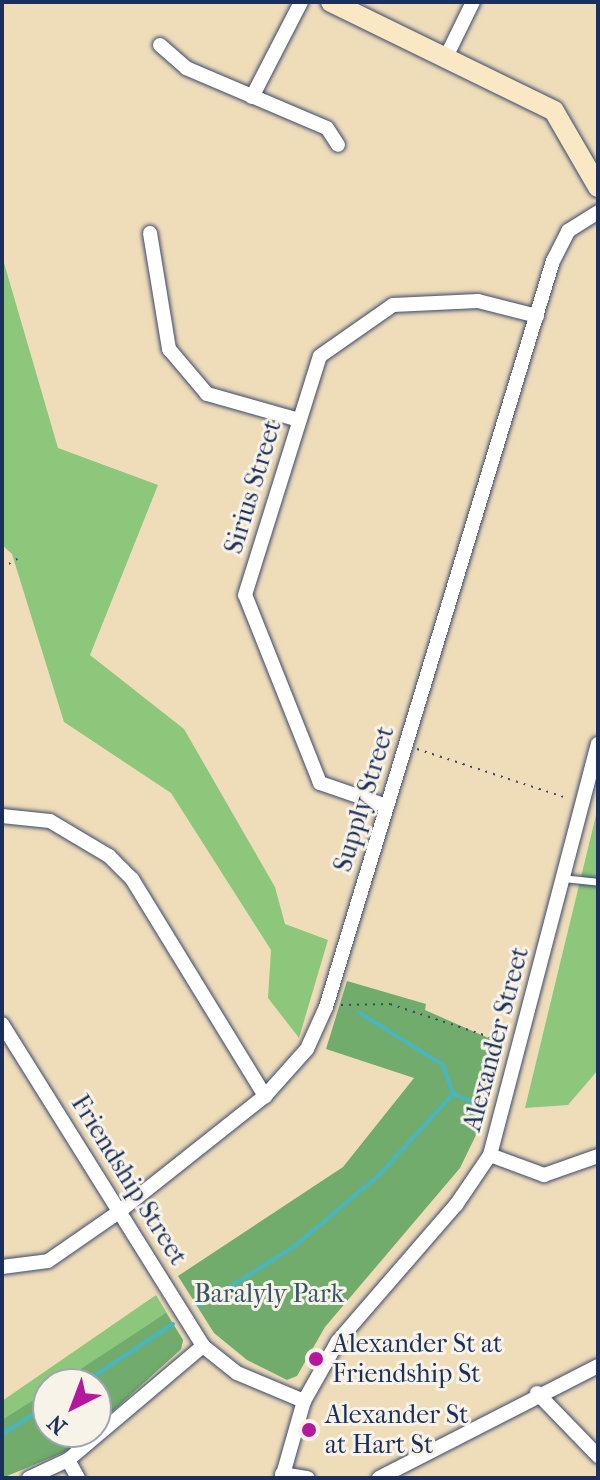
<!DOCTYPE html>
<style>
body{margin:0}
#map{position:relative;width:600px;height:1480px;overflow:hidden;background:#efddba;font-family:"IM FELL French Canon",serif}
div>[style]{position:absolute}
.green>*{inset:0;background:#8cc77c}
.forest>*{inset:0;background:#71ac6c}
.stream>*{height:4px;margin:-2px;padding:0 2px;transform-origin:2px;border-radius:2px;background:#48b6c1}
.path>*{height:2px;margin-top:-1px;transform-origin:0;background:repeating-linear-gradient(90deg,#3b496c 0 2px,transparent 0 8px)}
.roads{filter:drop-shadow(0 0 2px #3b496c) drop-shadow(0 0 2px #3b496c)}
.lane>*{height:7px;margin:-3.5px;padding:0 3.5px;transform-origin:3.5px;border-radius:3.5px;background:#fff}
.street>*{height:14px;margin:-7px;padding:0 7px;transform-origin:7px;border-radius:7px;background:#fff}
.secondary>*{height:20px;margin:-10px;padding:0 10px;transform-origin:10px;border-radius:10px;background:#fae7c3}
.dots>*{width:22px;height:22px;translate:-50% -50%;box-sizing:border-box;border:4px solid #f7f3e8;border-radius:50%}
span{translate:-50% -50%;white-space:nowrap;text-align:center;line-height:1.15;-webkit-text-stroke:6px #f7f3e8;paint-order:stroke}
.street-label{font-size:26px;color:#1b2f5e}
.park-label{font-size:26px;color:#375566}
.poi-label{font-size:26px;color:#1b2f5e}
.left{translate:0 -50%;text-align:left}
.frame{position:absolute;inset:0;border:4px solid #1b2f5e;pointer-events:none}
.north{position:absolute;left:32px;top:1368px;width:80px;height:80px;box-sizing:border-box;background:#f7f3e8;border:2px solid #9fa5b1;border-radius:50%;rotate:222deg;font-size:22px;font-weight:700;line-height:32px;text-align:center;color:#1b2f5e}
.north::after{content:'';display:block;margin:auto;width:28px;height:36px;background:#b5179e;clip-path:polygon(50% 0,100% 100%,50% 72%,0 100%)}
</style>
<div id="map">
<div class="green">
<div style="clip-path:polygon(2px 256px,58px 448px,158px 485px,90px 655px,184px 729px,275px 887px,285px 924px,328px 940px,299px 1038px,268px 998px,271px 950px,171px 793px,64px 722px,12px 554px,2px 545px)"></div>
<div style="clip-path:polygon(598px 807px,598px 1070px,568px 1105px,525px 1108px)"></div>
<div style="clip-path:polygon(156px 1295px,183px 1340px,181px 1349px,96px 1426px,96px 1384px,48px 1384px,48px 1432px,89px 1432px,69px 1450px,2px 1478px,2px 1401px)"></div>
</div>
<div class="forest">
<div style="clip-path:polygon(347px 981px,426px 1004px,425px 1010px,502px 1044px,476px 1135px,460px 1168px,325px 1327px,297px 1376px,287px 1380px,247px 1360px,214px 1333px,178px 1276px,343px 1167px,414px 1078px,326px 1049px)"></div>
<div style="clip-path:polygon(166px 1313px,183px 1340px,181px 1349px,96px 1426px,96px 1384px,58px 1384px)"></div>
<div style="clip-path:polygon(48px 1391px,48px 1432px,89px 1432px,69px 1450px,2px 1478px,2px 1420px)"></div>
</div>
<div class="stream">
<div style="left:360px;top:1013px;width:98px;rotate:32.1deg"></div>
<div style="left:443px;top:1065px;width:31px;rotate:71deg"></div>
<div style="left:200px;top:1306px;width:114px;rotate:-32.4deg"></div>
<div style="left:296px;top:1245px;width:109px;rotate:-40.1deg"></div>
<div style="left:379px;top:1175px;width:110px;rotate:-47.6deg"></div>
<div style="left:453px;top:1094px;width:24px;rotate:22deg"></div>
<div style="left:82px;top:1384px;width:109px;rotate:-33.4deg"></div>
<div style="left:2px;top:1434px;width:54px;rotate:-32.2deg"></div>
</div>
<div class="path">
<div style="left:2px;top:568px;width:21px;rotate:-31deg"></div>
<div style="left:417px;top:749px;width:155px;rotate:18.1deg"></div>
<div style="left:341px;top:1005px;width:49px;rotate:-1.2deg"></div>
<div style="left:390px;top:1004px;width:121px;rotate:18.3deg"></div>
</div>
<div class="roads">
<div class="lane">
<div style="left:562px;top:878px;width:36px;rotate:6deg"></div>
</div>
<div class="street">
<div style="left:160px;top:45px;width:35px;rotate:41deg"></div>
<div style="left:186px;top:68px;width:153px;rotate:23.1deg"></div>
<div style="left:327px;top:128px;width:20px;rotate:57deg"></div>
<div style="left:446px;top:57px;width:61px;rotate:-63.9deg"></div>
<div style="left:252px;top:97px;width:107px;rotate:-62.7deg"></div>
<div style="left:150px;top:233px;width:118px;rotate:80.7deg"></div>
<div style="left:169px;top:349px;width:59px;rotate:49.8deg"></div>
<div style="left:207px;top:394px;width:96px;rotate:15.8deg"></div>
<div style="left:387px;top:806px;width:71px;rotate:-161.1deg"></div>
<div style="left:320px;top:783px;width:202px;rotate:-111.7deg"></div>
<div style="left:245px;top:595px;width:250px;rotate:-72.6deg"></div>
<div style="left:320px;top:356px;width:89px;rotate:-34.9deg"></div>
<div style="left:393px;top:305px;width:85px;rotate:-2.7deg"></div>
<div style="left:478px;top:301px;width:61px;rotate:14.3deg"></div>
<div style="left:2px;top:816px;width:48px;rotate:5.9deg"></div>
<div style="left:50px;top:821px;width:69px;rotate:30.7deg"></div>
<div style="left:109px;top:856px;width:33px;rotate:45deg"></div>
<div style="left:132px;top:879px;width:255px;rotate:58.5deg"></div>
<div style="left:2px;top:1024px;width:380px;rotate:58deg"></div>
<div style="left:203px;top:1346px;width:43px;rotate:38.5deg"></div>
<div style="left:237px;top:1373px;width:73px;rotate:22.7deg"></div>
<div style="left:490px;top:1155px;width:58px;rotate:20.3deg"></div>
<div style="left:544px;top:1175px;width:57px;rotate:-19.4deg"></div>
<div style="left:2px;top:1267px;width:46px;rotate:-7.4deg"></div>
<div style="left:48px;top:1261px;width:83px;rotate:-34.7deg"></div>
<div style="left:116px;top:1214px;width:190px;rotate:-38.4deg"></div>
<div style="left:265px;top:1096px;width:63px;rotate:-48.2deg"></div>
<div style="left:307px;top:1049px;width:46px;rotate:-65.7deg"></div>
<div style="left:326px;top:1007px;width:780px;rotate:-73.08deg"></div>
<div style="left:553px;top:261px;width:34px;rotate:-63deg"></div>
<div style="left:568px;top:231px;width:36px;rotate:-32deg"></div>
<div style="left:537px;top:1393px;width:88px;rotate:45.9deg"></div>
<div style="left:68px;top:1460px;width:21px;rotate:61deg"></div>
<div style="left:282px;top:1474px;width:26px;rotate:9deg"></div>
<div style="left:29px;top:1478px;width:43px;rotate:-24.8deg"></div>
<div style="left:68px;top:1460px;width:177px;rotate:-40.2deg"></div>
<div style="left:282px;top:1478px;width:80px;rotate:-74.1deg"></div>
<div style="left:304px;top:1401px;width:69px;rotate:-60.5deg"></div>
<div style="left:338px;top:1341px;width:180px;rotate:-49.1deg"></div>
<div style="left:456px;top:1205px;width:60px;rotate:-55.8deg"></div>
<div style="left:490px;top:1155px;width:425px;rotate:-75.3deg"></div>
<div style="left:379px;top:1478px;width:246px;rotate:-27.1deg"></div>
</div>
<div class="secondary">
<div style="left:331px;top:2px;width:248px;rotate:26deg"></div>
<div style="left:554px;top:111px;width:88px;rotate:59.9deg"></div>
</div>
</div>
<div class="dots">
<div style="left:316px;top:1359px;background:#b5179e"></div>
<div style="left:309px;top:1430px;background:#b5179e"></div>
</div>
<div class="street-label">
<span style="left:253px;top:487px;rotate:-73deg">Sirius Street</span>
<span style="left:364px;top:799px;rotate:-73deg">Supply Street</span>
<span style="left:496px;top:1039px;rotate:-75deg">Alexander Street</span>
<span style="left:129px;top:1180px;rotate:58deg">Friendship Street</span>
</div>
<div class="park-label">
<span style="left:269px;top:1294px">Baralyly Park</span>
</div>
<div class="poi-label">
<span class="left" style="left:332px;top:1359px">Alexander St at<br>Friendship St</span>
<span class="left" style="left:325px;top:1430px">Alexander St<br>at Hart St</span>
</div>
<div class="frame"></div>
<div class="north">N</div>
</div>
